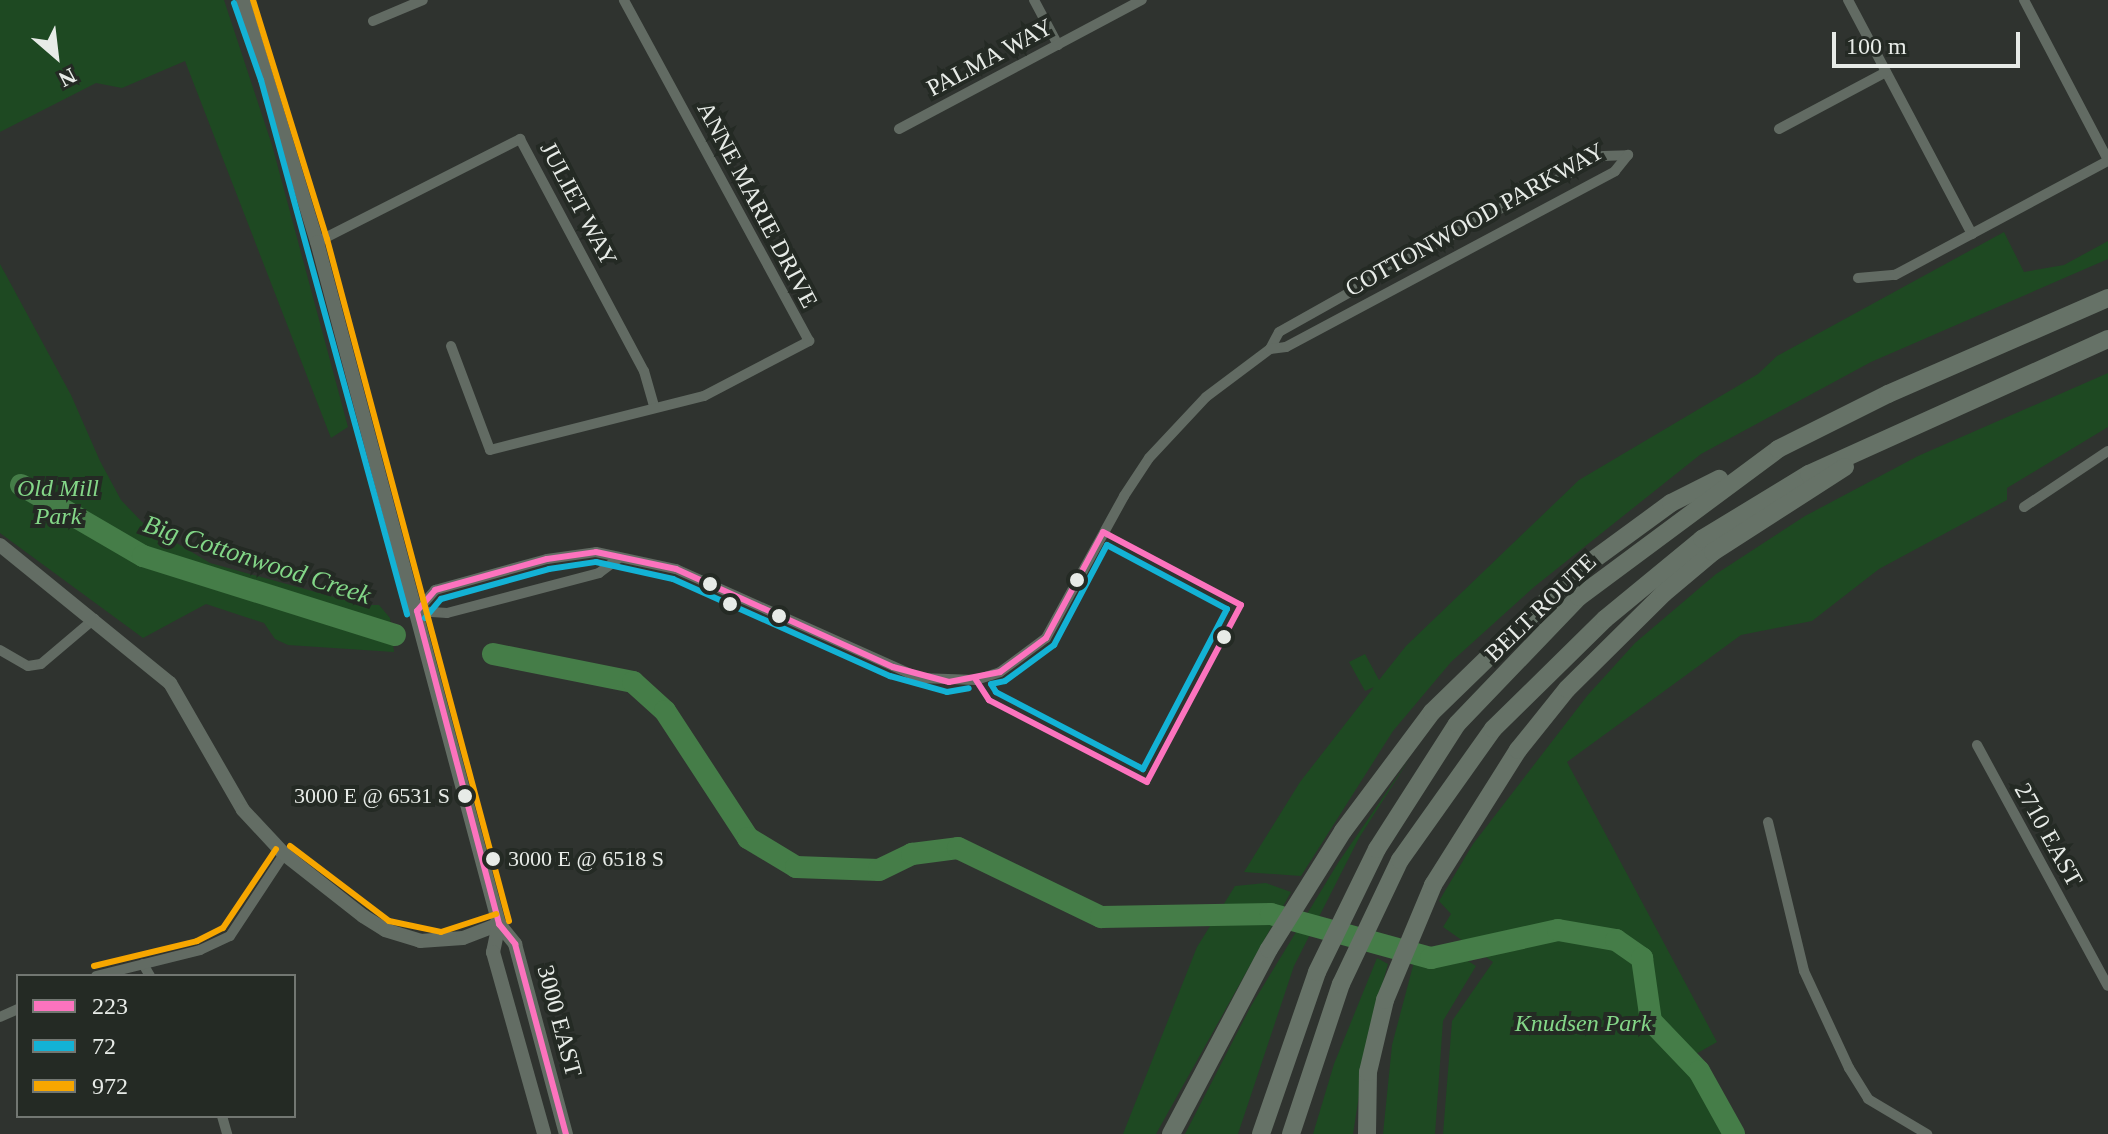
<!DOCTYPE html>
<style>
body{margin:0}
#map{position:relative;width:2108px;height:1134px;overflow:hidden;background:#2f332f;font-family:Georgia,serif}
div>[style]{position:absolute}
.green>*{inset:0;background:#1e4922}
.river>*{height:22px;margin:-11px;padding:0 11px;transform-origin:11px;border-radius:11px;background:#457d48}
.street>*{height:10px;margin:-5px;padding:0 5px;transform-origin:5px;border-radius:5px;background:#626b63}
.secondary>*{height:14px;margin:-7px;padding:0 7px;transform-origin:7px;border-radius:7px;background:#636d64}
.highway>*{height:18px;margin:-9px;padding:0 9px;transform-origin:9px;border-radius:9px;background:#667267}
.bus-1>*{height:6px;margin:-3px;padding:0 3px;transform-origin:3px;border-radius:3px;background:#fc73be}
.bus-2>*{height:6px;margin:-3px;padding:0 3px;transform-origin:3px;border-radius:3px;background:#13b2d5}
.bus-3>*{height:6px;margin:-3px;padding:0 3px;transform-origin:3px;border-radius:3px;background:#f7a600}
.dots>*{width:22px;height:22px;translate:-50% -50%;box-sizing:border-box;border:4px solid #242a24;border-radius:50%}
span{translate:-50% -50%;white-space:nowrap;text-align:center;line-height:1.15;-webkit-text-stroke:8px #242a24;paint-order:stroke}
.bus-label{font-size:22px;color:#e7ebe7}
.right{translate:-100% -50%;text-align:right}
.left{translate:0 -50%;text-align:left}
.street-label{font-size:24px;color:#e7ebe7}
.park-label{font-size:24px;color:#84d788;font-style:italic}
.water-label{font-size:26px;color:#82d687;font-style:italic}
.legend{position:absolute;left:16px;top:974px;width:280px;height:144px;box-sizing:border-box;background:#242a24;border:2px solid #727772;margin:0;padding:10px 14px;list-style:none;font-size:24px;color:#e7ebe7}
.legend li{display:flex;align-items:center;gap:16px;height:40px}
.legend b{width:40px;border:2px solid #727772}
.north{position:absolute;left:16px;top:16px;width:80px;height:80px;-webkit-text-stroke:6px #242a24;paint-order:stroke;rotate:152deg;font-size:22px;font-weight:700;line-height:32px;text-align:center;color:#e7ebe7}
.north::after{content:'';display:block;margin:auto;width:28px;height:36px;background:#e7ebe7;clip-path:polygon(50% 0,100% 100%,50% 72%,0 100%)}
.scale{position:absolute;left:1832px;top:32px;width:188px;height:36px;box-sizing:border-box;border:4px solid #e7ebe7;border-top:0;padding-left:10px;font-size:24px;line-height:28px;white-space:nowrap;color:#e7ebe7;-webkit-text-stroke:6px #242a24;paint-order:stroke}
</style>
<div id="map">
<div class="green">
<div style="clip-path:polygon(0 0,224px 0,272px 145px,348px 427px,331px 438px,185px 61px,122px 88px,96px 83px,0 132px)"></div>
<div style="clip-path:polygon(2004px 232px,2024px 272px,2064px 265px,2108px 241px,2108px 259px,1871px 362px,1701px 454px,1534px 587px,1451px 662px,1393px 731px,1301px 876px,1244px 872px,1300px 782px,1374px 687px,1365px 691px,1349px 662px,1365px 654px,1379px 680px,1406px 646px,1579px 480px,1758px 374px,1777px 356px)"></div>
<div style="clip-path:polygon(0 264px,71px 395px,100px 461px,121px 500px,142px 522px,210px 563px,363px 605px,379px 605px,390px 618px,394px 652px,288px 645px,275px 639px,264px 623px,206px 604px,143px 638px,0 533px)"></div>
<div style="clip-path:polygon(2108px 373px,2108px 427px,2007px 488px,2007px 500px,1879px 569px,1812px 621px,1741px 635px,1567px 762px,1717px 1042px,1687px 1059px,1734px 1134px,1443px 1134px,1452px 1021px,1493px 962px,1443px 927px,1451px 914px,1439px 901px,1473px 844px,1587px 696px,1635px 643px,1716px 574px,1805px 516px,1918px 456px)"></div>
<div style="clip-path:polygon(1410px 758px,1359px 838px,1294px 966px,1238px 1134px,1185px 1134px,1251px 1006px,1338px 863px)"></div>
<div style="clip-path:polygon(1266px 883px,1291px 892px,1156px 1134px,1123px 1134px,1197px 947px,1235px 886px)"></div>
<div style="clip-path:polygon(1459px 955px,1476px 966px,1443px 1021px,1435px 1134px,1383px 1134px,1392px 1045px,1414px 962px)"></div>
<div style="clip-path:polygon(1377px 958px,1388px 964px,1369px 1031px,1353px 1134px,1313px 1134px,1334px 1064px)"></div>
</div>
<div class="river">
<div style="left:21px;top:485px;width:141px;rotate:30.2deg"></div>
<div style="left:143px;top:556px;width:264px;rotate:17.4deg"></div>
<div style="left:493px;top:654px;width:143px;rotate:11.3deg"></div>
<div style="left:633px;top:682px;width:43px;rotate:42.2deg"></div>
<div style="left:665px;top:711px;width:152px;rotate:56.8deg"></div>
<div style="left:748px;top:838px;width:56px;rotate:31.1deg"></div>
<div style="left:796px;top:867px;width:83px;rotate:2.1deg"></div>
<div style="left:879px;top:870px;width:37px;rotate:-26deg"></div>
<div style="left:912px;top:854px;width:46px;rotate:-7.4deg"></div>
<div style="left:958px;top:848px;width:159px;rotate:25.8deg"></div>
<div style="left:1101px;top:917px;width:170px;rotate:-1deg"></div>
<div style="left:1271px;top:914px;width:166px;rotate:15.4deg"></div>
<div style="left:1431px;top:958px;width:130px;rotate:-12.4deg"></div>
<div style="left:1558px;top:930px;width:59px;rotate:9.8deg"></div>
<div style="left:1616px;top:940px;width:32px;rotate:35deg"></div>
<div style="left:1642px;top:958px;width:64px;rotate:81.9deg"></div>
<div style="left:1651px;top:1021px;width:69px;rotate:46.2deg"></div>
<div style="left:1699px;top:1071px;width:72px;rotate:60.9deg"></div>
</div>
<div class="street">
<div style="left:1034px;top:0;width:51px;rotate:61.9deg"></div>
<div style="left:1848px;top:0;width:265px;rotate:62.1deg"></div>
<div style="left:2024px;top:0;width:181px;rotate:62.3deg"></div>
<div style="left:373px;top:21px;width:54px;rotate:-22.8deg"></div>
<div style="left:899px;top:129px;width:275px;rotate:-28deg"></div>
<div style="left:1779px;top:129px;width:121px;rotate:-28deg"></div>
<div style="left:317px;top:242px;width:228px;rotate:-26.9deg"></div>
<div style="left:520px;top:139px;width:263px;rotate:61.9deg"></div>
<div style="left:644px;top:371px;width:36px;rotate:74deg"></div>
<div style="left:1858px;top:278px;width:37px;rotate:-5deg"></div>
<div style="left:1895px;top:275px;width:242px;rotate:-28.2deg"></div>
<div style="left:451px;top:346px;width:111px;rotate:69.4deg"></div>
<div style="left:490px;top:450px;width:221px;rotate:-14.2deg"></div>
<div style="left:704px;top:396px;width:119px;rotate:-27.6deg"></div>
<div style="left:809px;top:341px;width:388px;rotate:-118.5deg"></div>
<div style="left:1270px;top:349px;width:19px;rotate:-62deg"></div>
<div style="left:1279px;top:332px;width:237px;rotate:-29.3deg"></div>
<div style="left:1486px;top:216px;width:131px;rotate:-27.1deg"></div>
<div style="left:1603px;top:156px;width:25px;rotate:-2deg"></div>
<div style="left:2024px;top:507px;width:101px;rotate:-33.7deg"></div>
<div style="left:417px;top:611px;width:28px;rotate:-49deg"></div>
<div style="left:435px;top:590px;width:116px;rotate:-15.5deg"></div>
<div style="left:547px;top:559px;width:49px;rotate:-8.1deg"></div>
<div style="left:596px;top:552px;width:82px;rotate:12deg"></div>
<div style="left:676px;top:569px;width:267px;rotate:24.1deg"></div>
<div style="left:920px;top:678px;width:56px;rotate:2deg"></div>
<div style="left:976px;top:680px;width:25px;rotate:-18deg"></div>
<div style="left:1000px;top:672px;width:57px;rotate:-36.5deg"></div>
<div style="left:1046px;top:638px;width:162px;rotate:-61.2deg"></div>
<div style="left:1124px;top:496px;width:45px;rotate:-56.7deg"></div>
<div style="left:1149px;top:458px;width:83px;rotate:-46.9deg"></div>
<div style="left:1206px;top:397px;width:80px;rotate:-36.9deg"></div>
<div style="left:1270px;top:349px;width:16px;rotate:-7deg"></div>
<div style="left:1286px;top:347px;width:373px;rotate:-28.1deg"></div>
<div style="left:1615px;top:171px;width:21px;rotate:-51deg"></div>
<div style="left:417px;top:611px;width:30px;rotate:4deg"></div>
<div style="left:447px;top:613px;width:157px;rotate:-14.7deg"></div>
<div style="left:599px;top:573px;width:25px;rotate:-37deg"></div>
<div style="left:0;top:650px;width:32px;rotate:30deg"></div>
<div style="left:28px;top:666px;width:13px;rotate:-9deg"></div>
<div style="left:41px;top:664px;width:70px;rotate:-40.3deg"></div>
<div style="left:1977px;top:745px;width:274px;rotate:61.5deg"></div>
<div style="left:1768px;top:822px;width:153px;rotate:76.4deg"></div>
<div style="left:1804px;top:971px;width:107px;rotate:65.1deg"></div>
<div style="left:1849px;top:1068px;width:36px;rotate:58deg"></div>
<div style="left:1868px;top:1099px;width:69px;rotate:30.7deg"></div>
<div style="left:143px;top:964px;width:14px;rotate:60deg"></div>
<div style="left:96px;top:976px;width:107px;rotate:-14deg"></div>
<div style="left:200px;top:950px;width:33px;rotate:-25deg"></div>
<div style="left:230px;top:936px;width:98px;rotate:-56.6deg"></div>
<div style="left:0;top:1017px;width:20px;rotate:-24deg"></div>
<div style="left:222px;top:1116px;width:19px;rotate:74deg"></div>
</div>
<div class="secondary">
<div style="left:243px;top:0;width:253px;rotate:73deg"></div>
<div style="left:317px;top:242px;width:706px;rotate:75.06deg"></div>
<div style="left:499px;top:924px;width:26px;rotate:51deg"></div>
<div style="left:515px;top:944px;width:197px;rotate:75deg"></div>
<div style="left:0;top:545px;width:219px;rotate:39.1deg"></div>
<div style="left:170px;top:683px;width:146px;rotate:60.1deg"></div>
<div style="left:243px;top:810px;width:60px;rotate:47deg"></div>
<div style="left:284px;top:854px;width:100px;rotate:38.1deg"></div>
<div style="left:363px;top:916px;width:26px;rotate:32deg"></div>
<div style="left:385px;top:930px;width:37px;rotate:17deg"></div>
<div style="left:420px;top:941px;width:43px;rotate:-4deg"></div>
<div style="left:463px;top:938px;width:39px;rotate:-21deg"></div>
<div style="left:499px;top:924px;width:29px;rotate:102deg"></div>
<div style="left:493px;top:952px;width:189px;rotate:74.3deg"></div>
</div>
<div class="highway">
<div style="left:1171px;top:1134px;width:209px;rotate:-62.1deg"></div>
<div style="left:1269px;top:949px;width:139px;rotate:-57.9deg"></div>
<div style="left:1343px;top:831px;width:149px;rotate:-53.2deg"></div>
<div style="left:1432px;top:712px;width:198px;rotate:-44.2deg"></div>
<div style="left:1574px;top:574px;width:120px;rotate:-36.2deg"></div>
<div style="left:1671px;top:503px;width:54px;rotate:-26.6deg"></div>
<div style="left:1261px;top:1134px;width:171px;rotate:-70.9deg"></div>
<div style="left:1317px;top:972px;width:137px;rotate:-64deg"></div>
<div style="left:1377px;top:849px;width:148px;rotate:-57.4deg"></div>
<div style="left:1457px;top:724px;width:176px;rotate:-46.2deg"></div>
<div style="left:1579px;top:597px;width:248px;rotate:-36.6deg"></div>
<div style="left:1778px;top:449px;width:123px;rotate:-26.6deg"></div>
<div style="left:1888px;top:394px;width:240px;rotate:-23.6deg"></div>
<div style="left:1291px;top:1134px;width:158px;rotate:-71.6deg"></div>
<div style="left:1341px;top:984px;width:137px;rotate:-64.6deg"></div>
<div style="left:1400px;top:860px;width:161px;rotate:-54.6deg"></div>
<div style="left:1493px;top:729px;width:157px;rotate:-44.5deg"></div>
<div style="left:1605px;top:619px;width:126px;rotate:-39.5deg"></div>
<div style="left:1702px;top:539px;width:125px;rotate:-31.3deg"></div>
<div style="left:1809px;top:474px;width:328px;rotate:-24.3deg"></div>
<div style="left:1367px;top:1134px;width:62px;rotate:-89.1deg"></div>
<div style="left:1368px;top:1072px;width:74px;rotate:-76.7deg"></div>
<div style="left:1385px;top:1000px;width:125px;rotate:-67.3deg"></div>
<div style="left:1433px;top:885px;width:160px;rotate:-57.8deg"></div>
<div style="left:1518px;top:750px;width:78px;rotate:-51.2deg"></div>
<div style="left:1567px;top:689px;width:136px;rotate:-44.7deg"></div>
<div style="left:1664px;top:593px;width:64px;rotate:-39.9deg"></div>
<div style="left:1713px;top:552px;width:157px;rotate:-32.8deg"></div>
</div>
<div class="bus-1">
<div style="left:417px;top:611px;width:28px;rotate:-49deg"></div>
<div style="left:435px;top:590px;width:116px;rotate:-15.5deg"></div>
<div style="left:547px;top:559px;width:49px;rotate:-8.1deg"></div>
<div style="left:596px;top:552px;width:82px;rotate:12deg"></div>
<div style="left:676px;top:569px;width:238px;rotate:24.3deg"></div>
<div style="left:893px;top:667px;width:58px;rotate:15deg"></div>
<div style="left:949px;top:682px;width:52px;rotate:-11.1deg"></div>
<div style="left:1000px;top:672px;width:57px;rotate:-36.5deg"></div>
<div style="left:1046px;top:638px;width:120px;rotate:-61.7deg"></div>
<div style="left:1103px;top:532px;width:156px;rotate:27.9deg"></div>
<div style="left:1241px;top:605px;width:200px;rotate:118deg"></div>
<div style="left:1147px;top:782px;width:178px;rotate:-152.6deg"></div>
<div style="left:989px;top:700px;width:24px;rotate:-123deg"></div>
<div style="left:417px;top:611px;width:324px;rotate:75.3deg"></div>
<div style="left:499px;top:924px;width:26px;rotate:51deg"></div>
<div style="left:515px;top:944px;width:197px;rotate:75deg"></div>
</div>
<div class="bus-2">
<div style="left:234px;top:3px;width:82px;rotate:70.7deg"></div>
<div style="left:261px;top:80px;width:554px;rotate:74.71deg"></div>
<div style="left:1107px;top:545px;width:136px;rotate:28.1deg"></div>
<div style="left:1227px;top:609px;width:181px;rotate:117.7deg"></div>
<div style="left:1143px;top:769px;width:166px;rotate:-152.4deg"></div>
<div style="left:996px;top:692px;width:9px;rotate:-122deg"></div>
<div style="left:991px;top:684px;width:14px;rotate:-12deg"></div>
<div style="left:1005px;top:681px;width:61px;rotate:-36.3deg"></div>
<div style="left:1054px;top:645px;width:113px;rotate:-62.1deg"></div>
<div style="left:425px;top:618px;width:25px;rotate:-50deg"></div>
<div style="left:441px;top:599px;width:112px;rotate:-15.5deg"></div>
<div style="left:549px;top:569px;width:48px;rotate:-8.5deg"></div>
<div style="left:596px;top:562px;width:79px;rotate:12.4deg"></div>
<div style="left:673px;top:579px;width:238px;rotate:24.1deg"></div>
<div style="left:890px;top:676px;width:59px;rotate:15.7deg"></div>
<div style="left:947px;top:692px;width:22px;rotate:-10deg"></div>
</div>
<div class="bus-3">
<div style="left:253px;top:0;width:250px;rotate:72.8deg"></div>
<div style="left:327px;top:239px;width:706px;rotate:75.06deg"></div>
<div style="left:290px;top:846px;width:124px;rotate:37.1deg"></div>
<div style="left:389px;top:921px;width:53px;rotate:11.9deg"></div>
<div style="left:441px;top:932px;width:58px;rotate:-18.1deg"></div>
<div style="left:94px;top:966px;width:106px;rotate:-13.6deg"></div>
<div style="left:197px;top:941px;width:29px;rotate:-27deg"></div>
<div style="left:223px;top:928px;width:95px;rotate:-56.1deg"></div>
</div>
<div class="dots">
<div style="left:1077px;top:580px;background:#e7ebe7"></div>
<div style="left:710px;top:584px;background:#e7ebe7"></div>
<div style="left:730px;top:604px;background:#e7ebe7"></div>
<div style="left:779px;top:616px;background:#e7ebe7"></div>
<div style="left:1224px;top:637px;background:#e7ebe7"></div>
<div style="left:465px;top:796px;background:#e7ebe7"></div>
<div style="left:493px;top:859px;background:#e7ebe7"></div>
</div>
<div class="bus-label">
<span class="right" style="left:450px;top:796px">3000 E @ 6531 S</span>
<span class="left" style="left:508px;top:859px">3000 E @ 6518 S</span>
</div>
<div class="street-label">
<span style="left:990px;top:58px;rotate:-28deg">PALMA WAY</span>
<span style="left:578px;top:204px;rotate:62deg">JULIET WAY</span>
<span style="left:757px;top:205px;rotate:62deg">ANNE MARIE DRIVE</span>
<span style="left:1475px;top:220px;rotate:-29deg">COTTONWOOD PARKWAY</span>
<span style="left:1541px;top:608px;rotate:-44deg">BELT ROUTE</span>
<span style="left:2048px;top:835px;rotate:61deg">2710 EAST</span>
<span style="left:559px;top:1021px;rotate:75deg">3000 EAST</span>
</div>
<div class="park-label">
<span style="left:58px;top:503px">Old Mill<br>Park</span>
<span style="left:1583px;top:1024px">Knudsen Park</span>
</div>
<div class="water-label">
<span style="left:257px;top:560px;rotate:18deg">Big Cottonwood Creek</span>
</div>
<ul class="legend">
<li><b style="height:10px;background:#fc73be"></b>223</li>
<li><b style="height:10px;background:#13b2d5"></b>72</li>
<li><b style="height:10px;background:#f7a600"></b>972</li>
</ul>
<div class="north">N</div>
<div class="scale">100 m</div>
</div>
